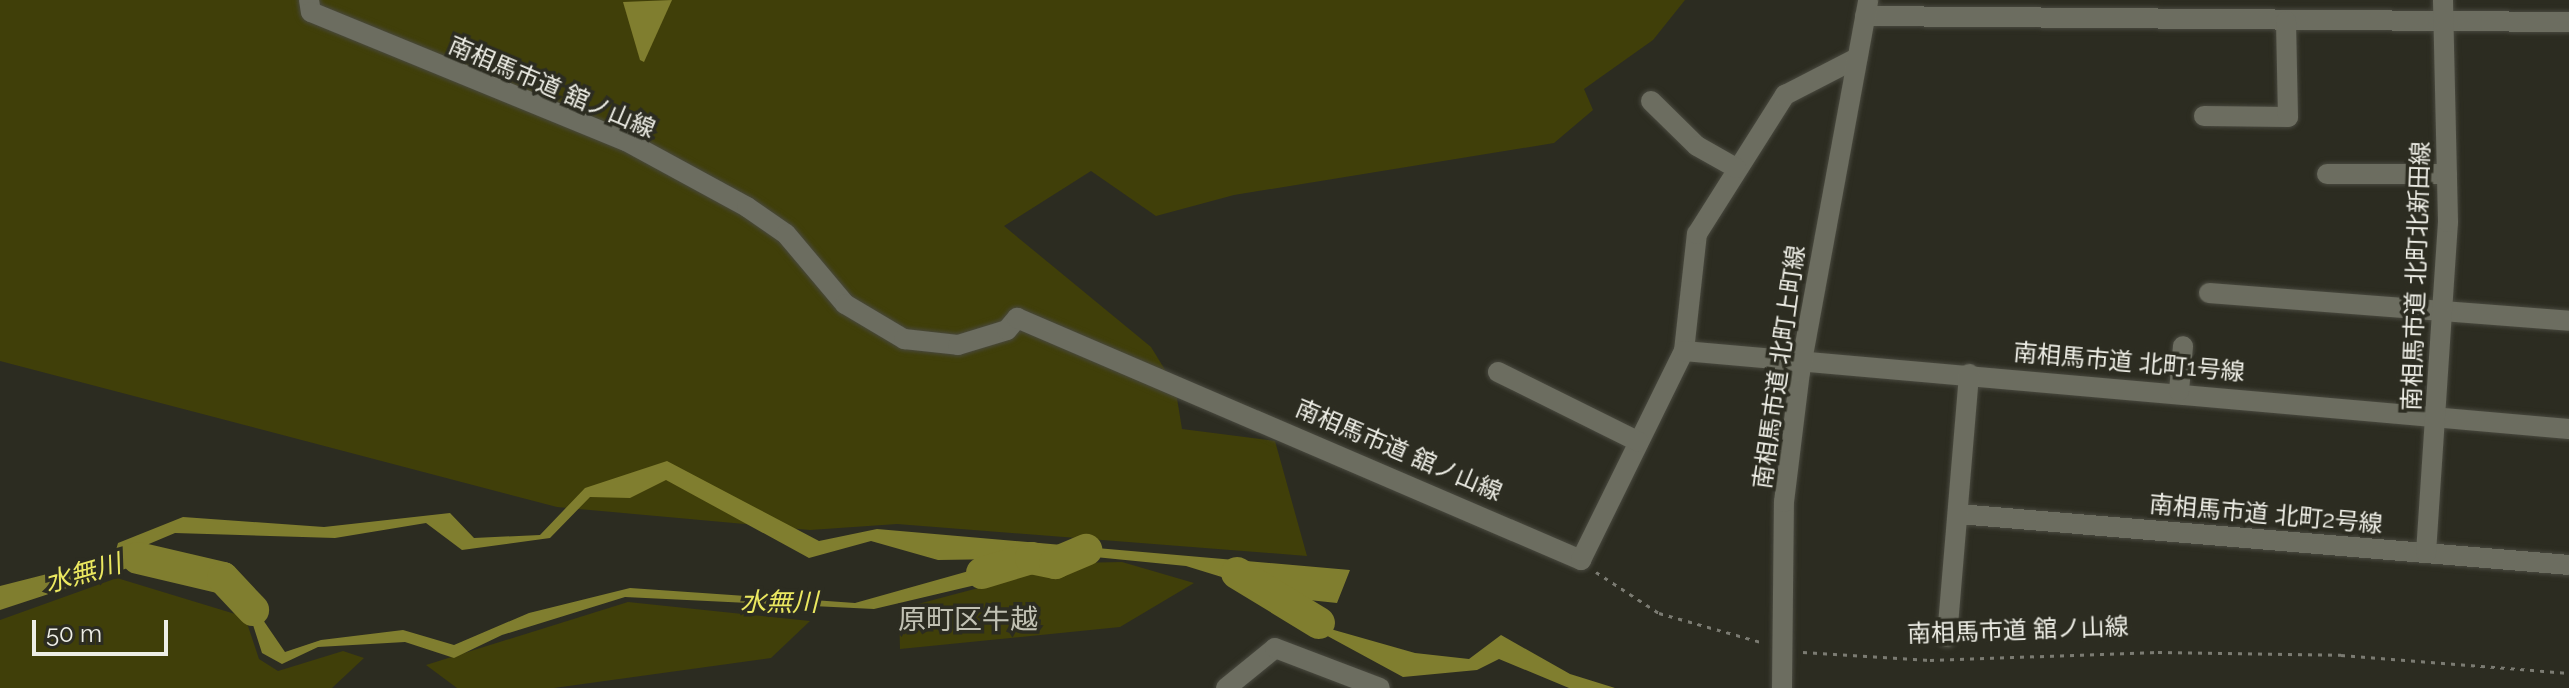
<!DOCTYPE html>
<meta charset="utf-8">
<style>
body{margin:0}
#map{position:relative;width:2569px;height:688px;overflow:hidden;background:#2c2c21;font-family:Raleway,"Noto Sans JP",sans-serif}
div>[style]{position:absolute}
.green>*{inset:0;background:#403f09}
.water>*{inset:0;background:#807e2f}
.river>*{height:32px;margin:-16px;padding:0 16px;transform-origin:16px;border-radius:16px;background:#807e2f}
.path>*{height:3px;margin-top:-1.5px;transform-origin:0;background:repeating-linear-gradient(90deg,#7b7b72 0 4px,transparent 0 10px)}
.roads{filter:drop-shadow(0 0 2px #49493f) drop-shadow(0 0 2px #49493f)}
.minor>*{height:20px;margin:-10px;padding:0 10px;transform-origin:10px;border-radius:10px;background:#6c6d60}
span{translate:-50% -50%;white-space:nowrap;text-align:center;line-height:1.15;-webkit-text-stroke:7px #2c2c21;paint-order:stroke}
.street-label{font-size:24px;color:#eeeee6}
.water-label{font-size:26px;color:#ebe860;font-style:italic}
.quarter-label{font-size:28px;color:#c1c1b3}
.scale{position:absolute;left:32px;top:620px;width:136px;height:36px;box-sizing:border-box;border:4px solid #eeeee6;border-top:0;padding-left:10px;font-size:24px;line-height:28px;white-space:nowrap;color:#eeeee6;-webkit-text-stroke:6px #2c2c21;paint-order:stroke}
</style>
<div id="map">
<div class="green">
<div style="clip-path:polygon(0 0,1685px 0,1653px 40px,1584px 89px,1593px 110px,1554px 143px,1234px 195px,1156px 216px,1091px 171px,1004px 226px,1151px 347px,1175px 386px,1182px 429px,1275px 441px,1307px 556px,897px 524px,810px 530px,557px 507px,0 361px)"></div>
<div style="clip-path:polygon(1122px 562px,1194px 583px,1120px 627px,900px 649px,899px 609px,1073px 563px)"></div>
<div style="clip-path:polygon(117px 578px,245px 617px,259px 659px,278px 671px,343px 651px,364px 658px,332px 688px,0 688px,0 620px)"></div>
<div style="clip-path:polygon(628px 602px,810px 621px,771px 658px,554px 688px,457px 688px,426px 665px)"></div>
</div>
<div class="water">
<div style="clip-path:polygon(672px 0,644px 62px,640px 60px,623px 2px)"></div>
<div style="clip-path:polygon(evenodd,667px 461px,819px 541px,877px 529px,1350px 570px,1337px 603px,1290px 598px,1327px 628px,1415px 653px,1469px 659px,1501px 635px,1570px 674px,1615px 688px,1569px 688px,1499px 659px,1477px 670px,1403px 677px,1298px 620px,1280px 595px,1186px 566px,1095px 557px,874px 609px,625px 597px,502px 635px,454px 658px,405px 642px,318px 647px,282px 664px,262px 653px,246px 603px,197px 572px,140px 564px,0 610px,0 586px,114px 557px,118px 543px,183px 517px,324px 527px,450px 513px,474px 538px,540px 535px,585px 488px,667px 461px,666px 480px,809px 558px,871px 541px,938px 560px,1061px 558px,1001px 562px,855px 603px,813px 600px,795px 589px,789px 599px,630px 588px,529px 613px,454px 645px,403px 630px,321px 640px,285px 652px,248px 598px,212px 570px,125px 554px,175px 533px,335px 538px,426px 523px,462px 550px,550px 538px,590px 497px,630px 498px,666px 480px)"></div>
</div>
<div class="river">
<div style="left:138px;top:558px;width:87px;rotate:13.2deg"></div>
<div style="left:223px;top:578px;width:44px;rotate:46.8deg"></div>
<div style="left:982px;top:573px;width:51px;rotate:-17deg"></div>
<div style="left:1031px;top:558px;width:25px;rotate:12deg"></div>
<div style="left:1055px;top:563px;width:34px;rotate:-23deg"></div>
<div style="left:1237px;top:573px;width:96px;rotate:31.4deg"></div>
</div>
<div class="path">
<div style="left:1596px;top:572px;width:75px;rotate:33.1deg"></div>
<div style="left:1659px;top:613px;width:109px;rotate:15.9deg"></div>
<div style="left:1803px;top:652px;width:127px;rotate:3.6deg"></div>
<div style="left:1930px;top:660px;width:228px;rotate:-2deg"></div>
<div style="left:2158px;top:652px;width:183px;rotate:0.9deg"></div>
<div style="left:2341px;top:655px;width:229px;rotate:4.5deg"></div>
</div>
<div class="roads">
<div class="minor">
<div style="left:309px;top:0;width:12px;rotate:81deg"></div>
<div style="left:311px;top:12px;width:340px;rotate:22.3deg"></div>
<div style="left:626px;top:141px;width:138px;rotate:28.6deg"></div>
<div style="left:747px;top:207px;width:47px;rotate:34.7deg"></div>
<div style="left:786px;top:234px;width:92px;rotate:49.9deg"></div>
<div style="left:845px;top:304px;width:69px;rotate:30.7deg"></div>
<div style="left:904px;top:339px;width:54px;rotate:6.3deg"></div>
<div style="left:958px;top:345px;width:51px;rotate:-17deg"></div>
<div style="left:1007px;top:330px;width:16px;rotate:-50deg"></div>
<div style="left:1017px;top:318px;width:614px;rotate:23.22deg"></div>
<div style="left:1581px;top:560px;width:233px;rotate:-63.8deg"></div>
<div style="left:1684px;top:351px;width:118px;rotate:-83.7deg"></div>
<div style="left:1697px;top:234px;width:165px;rotate:-57.7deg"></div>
<div style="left:1785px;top:95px;width:81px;rotate:-27.2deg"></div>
<div style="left:1865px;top:16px;width:704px;rotate:0.49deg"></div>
<div style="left:1651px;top:101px;width:64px;rotate:44.4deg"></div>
<div style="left:1697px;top:146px;width:45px;rotate:29.4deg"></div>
<div style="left:2204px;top:116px;width:84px;rotate:0.7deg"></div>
<div style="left:2288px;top:117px;width:96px;rotate:-91.2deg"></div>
<div style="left:2327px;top:174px;width:120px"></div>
<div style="left:2209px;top:293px;width:361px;rotate:4.4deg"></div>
<div style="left:1684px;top:351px;width:888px;rotate:5.04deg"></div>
<div style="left:1498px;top:372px;width:157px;rotate:26.4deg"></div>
<div style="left:2179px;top:391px;width:45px;rotate:-84.9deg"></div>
<div style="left:1958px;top:514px;width:613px;rotate:4.77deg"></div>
<div style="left:2426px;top:553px;width:332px;rotate:-86.2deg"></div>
<div style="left:2448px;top:222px;width:222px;rotate:-91.3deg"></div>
<div style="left:1947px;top:637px;width:264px;rotate:-85.2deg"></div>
<div style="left:1226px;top:688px;width:63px;rotate:-39.2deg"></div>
<div style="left:1275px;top:648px;width:112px;rotate:20.9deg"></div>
<div style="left:1782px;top:688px;width:186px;rotate:-89.4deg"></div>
<div style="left:1784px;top:502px;width:131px;rotate:-83deg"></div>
<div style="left:1800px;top:372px;width:378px;rotate:-79.6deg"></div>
</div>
</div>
<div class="street-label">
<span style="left:552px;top:87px;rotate:23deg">南相馬市道 舘ノ山線</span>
<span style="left:2416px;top:276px;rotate:-88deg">南相馬市道 北町北新田線</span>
<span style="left:2129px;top:362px;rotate:5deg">南相馬市道 北町1号線</span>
<span style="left:1779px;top:367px;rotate:-82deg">南相馬市道 北町上町線</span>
<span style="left:1399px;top:450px;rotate:23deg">南相馬市道 舘ノ山線</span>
<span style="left:2266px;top:514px;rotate:5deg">南相馬市道 北町2号線</span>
<span style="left:2018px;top:630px;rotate:-2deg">南相馬市道 舘ノ山線</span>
</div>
<div class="water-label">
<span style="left:83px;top:574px;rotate:-16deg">水無川</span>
<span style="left:779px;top:603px">水無川</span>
</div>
<div class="quarter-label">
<span style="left:968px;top:620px">原町区牛越</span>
</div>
<div class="scale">50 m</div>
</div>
